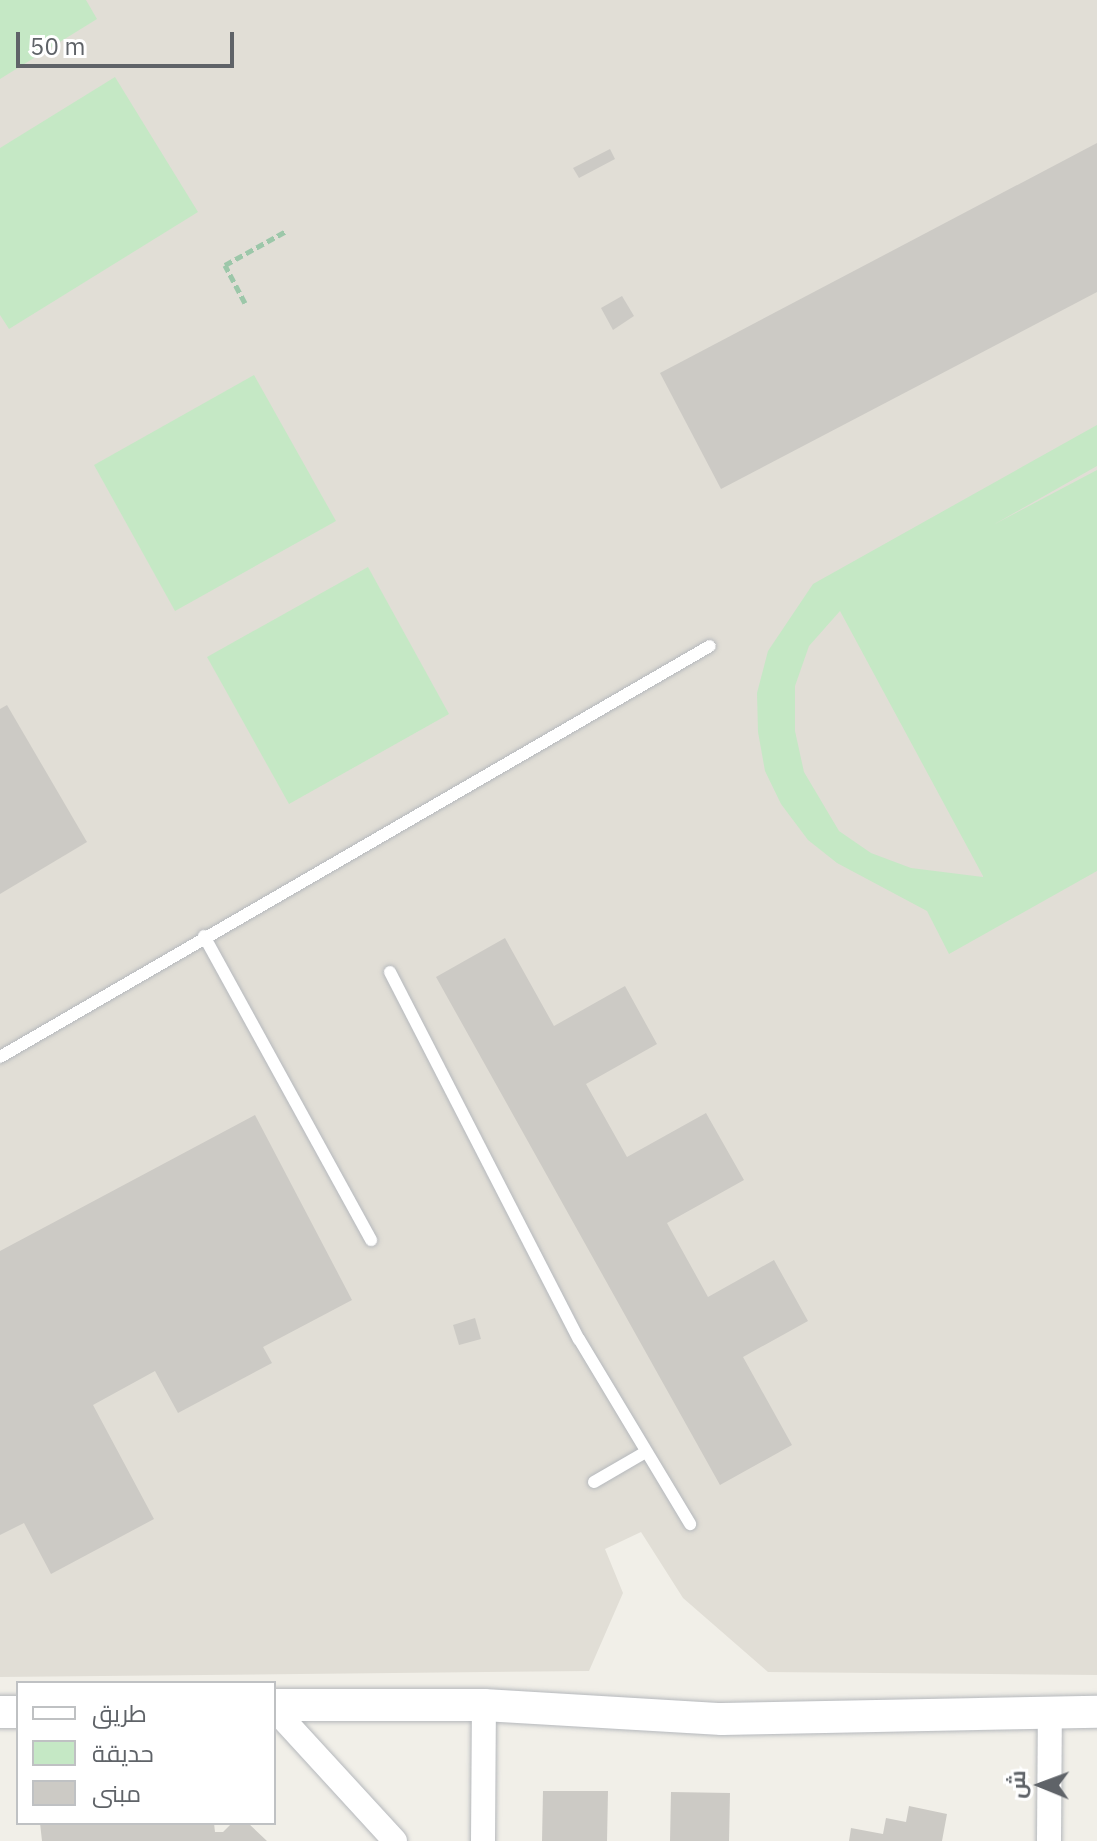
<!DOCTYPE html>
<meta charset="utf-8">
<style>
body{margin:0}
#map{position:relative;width:1097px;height:1841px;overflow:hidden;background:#f1efe8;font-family:"IBM Plex Sans",Cairo,sans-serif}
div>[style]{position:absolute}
.education>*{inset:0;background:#e1ded6}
.green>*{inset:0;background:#c5e8c5}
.building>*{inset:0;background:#cccac5}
.path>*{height:5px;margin-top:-2.5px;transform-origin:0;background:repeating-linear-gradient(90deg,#9cc7a9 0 8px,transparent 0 12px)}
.roads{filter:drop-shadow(0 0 2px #b5b8bc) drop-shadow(0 0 2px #b5b8bc)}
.lane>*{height:12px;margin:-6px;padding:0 6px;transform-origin:6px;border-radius:6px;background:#fff}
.street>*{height:24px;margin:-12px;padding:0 12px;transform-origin:12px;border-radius:12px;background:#fff}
.secondary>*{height:32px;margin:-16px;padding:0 16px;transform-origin:16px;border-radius:16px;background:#fff}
span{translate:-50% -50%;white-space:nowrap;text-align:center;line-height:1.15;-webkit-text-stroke:6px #fff;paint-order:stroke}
.legend{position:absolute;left:16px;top:1681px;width:260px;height:144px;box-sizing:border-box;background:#fff;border:2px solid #bfc1c3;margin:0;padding:10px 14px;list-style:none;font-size:24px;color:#5f6368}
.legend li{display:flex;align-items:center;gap:16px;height:40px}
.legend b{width:40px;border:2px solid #bfc1c3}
.north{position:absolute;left:1001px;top:1745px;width:80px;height:80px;-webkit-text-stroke:6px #fff;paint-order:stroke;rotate:271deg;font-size:22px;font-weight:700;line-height:32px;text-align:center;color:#5f6368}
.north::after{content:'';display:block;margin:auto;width:28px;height:36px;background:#5f6368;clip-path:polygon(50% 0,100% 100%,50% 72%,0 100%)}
.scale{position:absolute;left:16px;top:32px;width:218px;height:36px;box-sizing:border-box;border:4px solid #5f6368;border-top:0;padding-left:10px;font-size:24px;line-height:28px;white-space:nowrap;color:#5f6368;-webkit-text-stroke:6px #fff;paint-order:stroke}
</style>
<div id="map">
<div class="education">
<div style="clip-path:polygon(0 0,1097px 0,1097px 1675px,768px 1672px,683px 1598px,641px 1532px,605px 1549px,623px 1593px,589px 1671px,0 1677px)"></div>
</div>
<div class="green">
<div style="clip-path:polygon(0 0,86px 0,97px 19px,0 79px)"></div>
<div style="clip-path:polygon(115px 77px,198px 212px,9px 329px,0 315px,0 148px)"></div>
<div style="clip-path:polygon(254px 375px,336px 521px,175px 611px,94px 465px)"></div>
<div style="clip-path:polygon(evenodd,1097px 425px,1097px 466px,993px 525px,1097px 470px,1097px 871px,949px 954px,927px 911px,837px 863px,808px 840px,781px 804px,765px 771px,758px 732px,757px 693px,768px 651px,813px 584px,1097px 425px,840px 611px,983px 876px,983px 877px,911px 868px,871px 853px,839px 831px,804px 772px,795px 731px,795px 686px,809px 646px,840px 611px)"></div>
<div style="clip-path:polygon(368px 567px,449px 714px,289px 804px,207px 657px)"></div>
</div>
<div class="building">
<div style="clip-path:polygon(1097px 143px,1097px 292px,721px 489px,660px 373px)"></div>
<div style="clip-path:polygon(610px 149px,615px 159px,579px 178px,573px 168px)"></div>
<div style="clip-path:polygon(622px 296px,634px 316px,613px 330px,601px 308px)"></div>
<div style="clip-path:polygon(7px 705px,87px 842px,0 894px,0 709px)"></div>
<div style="clip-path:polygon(505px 938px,554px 1026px,625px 986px,657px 1044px,586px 1084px,627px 1157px,706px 1113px,744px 1180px,667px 1223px,708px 1297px,774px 1260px,808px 1321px,743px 1357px,792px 1445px,720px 1485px,436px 977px)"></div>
<div style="clip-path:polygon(255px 1115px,352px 1300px,263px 1347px,272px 1363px,178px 1413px,155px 1371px,93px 1405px,154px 1519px,51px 1574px,24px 1523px,0 1535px,0 1251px)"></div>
<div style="clip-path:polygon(475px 1318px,481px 1339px,459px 1345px,453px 1325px)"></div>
<div style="clip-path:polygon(543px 1791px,608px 1791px,607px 1841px,542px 1841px)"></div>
<div style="clip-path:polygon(671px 1792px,730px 1793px,729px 1841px,670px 1841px)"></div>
<div style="clip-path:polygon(909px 1806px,947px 1814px,942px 1841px,849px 1841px,851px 1828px,883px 1834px,886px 1818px,906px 1822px)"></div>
<div style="clip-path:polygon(40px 1823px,214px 1823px,215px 1832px,223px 1832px,232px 1823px,248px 1823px,267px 1841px,42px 1841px)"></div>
</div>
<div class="path">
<div style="left:245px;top:303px;width:43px;rotate:-117.8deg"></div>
<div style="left:225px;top:265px;width:70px;rotate:-29.1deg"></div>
</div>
<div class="roads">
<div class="lane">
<div style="left:204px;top:936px;width:347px;rotate:61.2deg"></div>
<div style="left:390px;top:972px;width:413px;rotate:62.8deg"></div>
<div style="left:579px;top:1339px;width:216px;rotate:59deg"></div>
<div style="left:0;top:1057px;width:820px;rotate:-30.07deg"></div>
<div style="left:594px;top:1482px;width:58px;rotate:-30.1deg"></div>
</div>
<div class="street">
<div style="left:274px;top:1709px;width:179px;rotate:47.5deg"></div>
<div style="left:483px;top:1841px;width:136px;rotate:-89.6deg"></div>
<div style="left:1049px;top:1841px;width:129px;rotate:-89.6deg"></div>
</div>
<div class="secondary">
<div style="left:274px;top:1705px;width:210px"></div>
<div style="left:484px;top:1705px;width:238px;rotate:3.4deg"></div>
<div style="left:722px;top:1719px;width:375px;rotate:-1.1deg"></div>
<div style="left:0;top:1712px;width:18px"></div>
</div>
</div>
<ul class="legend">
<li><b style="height:10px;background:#fff"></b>طريق</li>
<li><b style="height:22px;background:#c5e8c5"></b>حديقة</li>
<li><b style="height:22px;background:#cccac5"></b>مبنى</li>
</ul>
<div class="north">ش</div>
<div class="scale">50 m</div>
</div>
